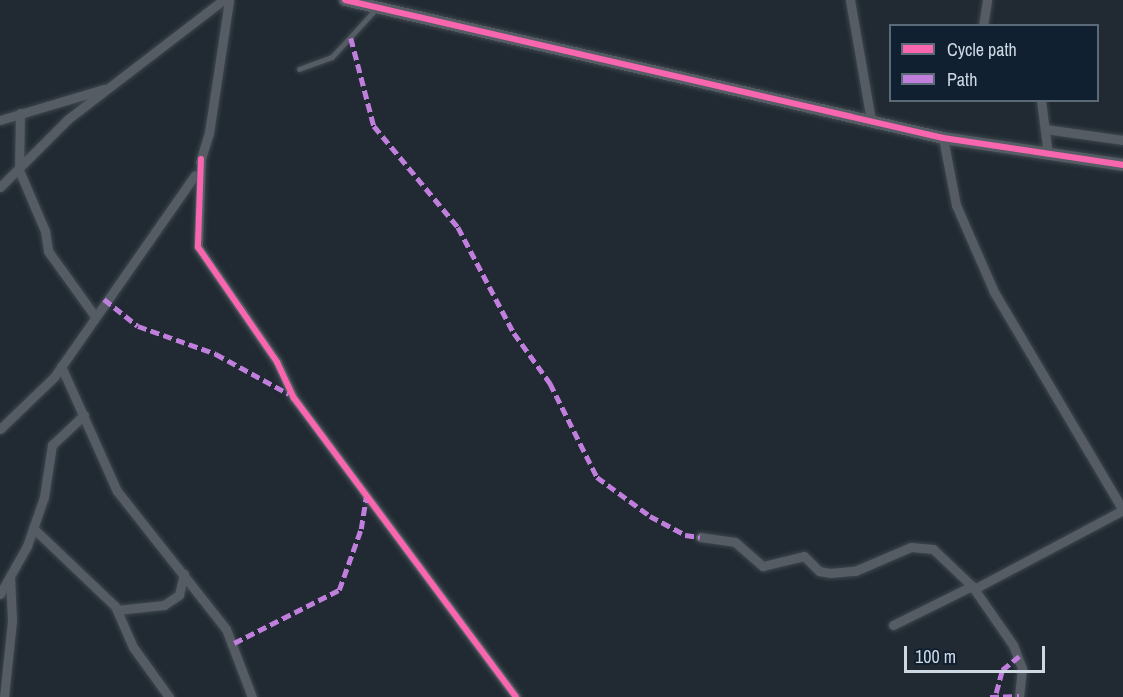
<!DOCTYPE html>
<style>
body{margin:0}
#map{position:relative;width:1123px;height:697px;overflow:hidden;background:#212a32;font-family:"Archivo Narrow",sans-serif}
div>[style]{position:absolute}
.roads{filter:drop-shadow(0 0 2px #3e464e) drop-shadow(0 0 2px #3e464e)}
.service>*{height:4.5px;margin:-2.25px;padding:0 2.25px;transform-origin:2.25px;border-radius:2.25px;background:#565c63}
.minor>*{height:9px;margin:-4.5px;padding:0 4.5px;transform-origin:4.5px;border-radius:4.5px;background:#565c63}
.tertiary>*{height:12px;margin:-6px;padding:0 6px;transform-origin:6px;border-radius:6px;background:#565c63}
.quiet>*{height:4.5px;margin-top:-2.25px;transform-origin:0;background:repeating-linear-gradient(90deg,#c07fdc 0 9px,transparent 0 13.5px)}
.cycleway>*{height:6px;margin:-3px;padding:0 3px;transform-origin:3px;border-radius:3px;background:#f766af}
span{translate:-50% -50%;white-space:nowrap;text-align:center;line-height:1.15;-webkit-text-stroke:6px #102030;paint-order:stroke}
.legend{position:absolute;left:889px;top:24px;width:210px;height:78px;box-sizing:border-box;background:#102030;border:2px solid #5c6a78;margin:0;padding:8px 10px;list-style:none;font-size:18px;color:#ced8e3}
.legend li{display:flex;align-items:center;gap:12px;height:30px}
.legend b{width:30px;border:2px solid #5c6a78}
.scale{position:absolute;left:904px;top:646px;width:141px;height:27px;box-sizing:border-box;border:3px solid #ced8e3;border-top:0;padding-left:8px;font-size:18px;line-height:21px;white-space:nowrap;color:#ced8e3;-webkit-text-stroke:4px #102030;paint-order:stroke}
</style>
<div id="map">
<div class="roads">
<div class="service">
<div style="left:299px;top:69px;width:35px;rotate:-20deg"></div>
<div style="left:332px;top:57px;width:64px;rotate:-47.5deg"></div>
</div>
<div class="minor">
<div style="left:850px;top:0;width:122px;rotate:80.1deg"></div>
<div style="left:983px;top:26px;width:26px;rotate:-81deg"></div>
<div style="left:1041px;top:100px;width:55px;rotate:82.7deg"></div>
<div style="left:20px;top:113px;width:57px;rotate:91deg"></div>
<div style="left:19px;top:170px;width:66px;rotate:66.9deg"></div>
<div style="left:45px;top:231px;width:20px;rotate:81deg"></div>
<div style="left:48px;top:251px;width:79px;rotate:54.3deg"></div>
<div style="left:0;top:120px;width:109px;rotate:-16.6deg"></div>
<div style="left:1045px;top:129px;width:79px;rotate:8deg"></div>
<div style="left:943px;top:138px;width:68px;rotate:79deg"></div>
<div style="left:956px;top:205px;width:95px;rotate:66.4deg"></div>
<div style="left:994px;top:292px;width:253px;rotate:59.4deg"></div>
<div style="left:201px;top:159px;width:88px;rotate:92deg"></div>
<div style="left:198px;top:247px;width:140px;rotate:55.5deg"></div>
<div style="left:277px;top:362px;width:40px;rotate:65deg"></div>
<div style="left:294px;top:398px;width:372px;rotate:53.4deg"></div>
<div style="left:200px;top:162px;width:30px;rotate:-73deg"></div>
<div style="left:209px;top:133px;width:134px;rotate:-81.4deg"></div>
<div style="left:0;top:187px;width:96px;rotate:-45deg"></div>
<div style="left:68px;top:119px;width:195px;rotate:-37.5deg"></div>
<div style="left:61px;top:366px;width:137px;rotate:65.9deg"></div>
<div style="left:117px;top:491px;width:176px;rotate:51.7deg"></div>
<div style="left:226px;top:629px;width:73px;rotate:69.1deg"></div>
<div style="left:0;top:429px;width:75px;rotate:-43.9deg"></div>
<div style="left:54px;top:377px;width:246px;rotate:-55.1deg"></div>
<div style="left:33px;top:528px;width:113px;rotate:43.6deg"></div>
<div style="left:115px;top:606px;width:45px;rotate:66.3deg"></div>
<div style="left:133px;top:647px;width:62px;rotate:54.2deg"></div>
<div style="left:700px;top:537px;width:35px;rotate:8deg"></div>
<div style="left:735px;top:542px;width:37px;rotate:41deg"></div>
<div style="left:763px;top:566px;width:42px;rotate:-13.7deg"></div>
<div style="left:804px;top:556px;width:21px;rotate:45deg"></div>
<div style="left:819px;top:571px;width:11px;rotate:10deg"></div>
<div style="left:830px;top:573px;width:25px;rotate:-5deg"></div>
<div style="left:855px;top:571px;width:61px;rotate:-23.2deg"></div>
<div style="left:911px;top:547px;width:22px;rotate:5deg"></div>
<div style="left:933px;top:549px;width:54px;rotate:43.5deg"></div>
<div style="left:972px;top:586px;width:72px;rotate:55.2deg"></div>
<div style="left:1013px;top:645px;width:25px;rotate:69deg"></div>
<div style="left:1022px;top:668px;width:29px;rotate:96deg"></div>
<div style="left:974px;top:589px;width:169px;rotate:-27.9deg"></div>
<div style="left:0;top:594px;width:55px;rotate:-60.6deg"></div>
<div style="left:27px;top:546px;width:52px;rotate:-70.9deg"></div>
<div style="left:44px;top:497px;width:53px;rotate:-81.3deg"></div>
<div style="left:52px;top:445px;width:44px;rotate:-43.2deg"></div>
<div style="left:117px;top:610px;width:47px;rotate:-6.1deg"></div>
<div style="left:164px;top:605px;width:18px;rotate:-34deg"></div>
<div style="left:179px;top:595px;width:22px;rotate:-77deg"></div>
<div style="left:893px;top:625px;width:88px;rotate:-26.3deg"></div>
<div style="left:4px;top:697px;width:76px;rotate:-84deg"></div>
<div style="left:12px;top:621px;width:45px;rotate:-92.5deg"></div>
</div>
<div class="tertiary">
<div style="left:345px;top:0;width:614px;rotate:12.99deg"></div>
<div style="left:943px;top:138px;width:182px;rotate:8.5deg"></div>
</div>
</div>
<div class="quiet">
<div style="left:351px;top:38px;width:91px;rotate:75.4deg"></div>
<div style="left:374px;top:126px;width:131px;rotate:50.3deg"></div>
<div style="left:458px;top:227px;width:120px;rotate:62.2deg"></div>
<div style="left:514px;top:333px;width:62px;rotate:54.2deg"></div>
<div style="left:550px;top:383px;width:105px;rotate:63.4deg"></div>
<div style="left:597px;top:477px;width:66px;rotate:36.3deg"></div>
<div style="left:650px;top:516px;width:40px;rotate:28deg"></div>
<div style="left:685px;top:535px;width:15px;rotate:8deg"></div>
<div style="left:104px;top:299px;width:43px;rotate:38.5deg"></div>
<div style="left:138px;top:326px;width:83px;rotate:19.7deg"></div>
<div style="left:216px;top:354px;width:83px;rotate:28.7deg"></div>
<div style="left:234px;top:643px;width:118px;rotate:-26.8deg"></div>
<div style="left:339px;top:590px;width:65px;rotate:-70.2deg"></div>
<div style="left:361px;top:529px;width:33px;rotate:-81deg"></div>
<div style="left:996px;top:693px;width:24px;rotate:-75deg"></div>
<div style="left:1002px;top:670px;width:22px;rotate:-39deg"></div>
<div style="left:990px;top:697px;width:29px;rotate:-2deg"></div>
</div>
<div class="cycleway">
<div style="left:345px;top:0;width:614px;rotate:12.99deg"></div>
<div style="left:943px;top:138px;width:182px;rotate:8.5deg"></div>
<div style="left:201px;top:159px;width:88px;rotate:92deg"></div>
<div style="left:198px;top:247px;width:140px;rotate:55.5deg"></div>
<div style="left:277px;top:362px;width:40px;rotate:65deg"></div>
<div style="left:294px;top:398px;width:372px;rotate:53.4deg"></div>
</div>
<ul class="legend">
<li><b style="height:8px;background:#f766af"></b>Cycle path</li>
<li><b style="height:8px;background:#c07fdc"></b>Path</li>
</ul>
<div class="scale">100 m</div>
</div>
